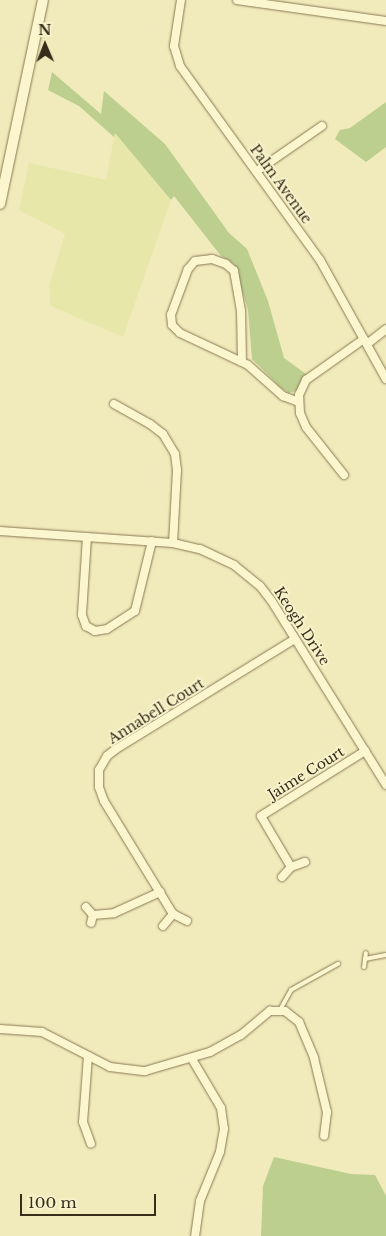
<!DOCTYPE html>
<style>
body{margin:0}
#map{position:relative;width:386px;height:1236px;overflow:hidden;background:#f1eabb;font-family:"Libre Baskerville",serif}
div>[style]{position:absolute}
.farmland>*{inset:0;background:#e6e7a8}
.green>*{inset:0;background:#bccf8f}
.roads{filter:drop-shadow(0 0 1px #897954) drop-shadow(0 0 1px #897954)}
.lane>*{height:4px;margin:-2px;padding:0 2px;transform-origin:2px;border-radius:2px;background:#fbf6ce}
.street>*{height:8px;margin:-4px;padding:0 4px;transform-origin:4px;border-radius:4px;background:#fbf6ce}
.secondary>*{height:10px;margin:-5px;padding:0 5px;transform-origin:5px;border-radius:5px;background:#fbf6ce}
span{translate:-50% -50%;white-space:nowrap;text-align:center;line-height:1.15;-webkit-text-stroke:4px #f8f2cb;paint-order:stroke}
.street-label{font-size:14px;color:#372d1a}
.north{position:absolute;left:20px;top:20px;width:50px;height:50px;-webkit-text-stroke:4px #f8f2cb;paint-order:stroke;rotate:359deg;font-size:14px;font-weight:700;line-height:20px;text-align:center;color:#372d1a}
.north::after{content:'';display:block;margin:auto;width:18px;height:22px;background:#372d1a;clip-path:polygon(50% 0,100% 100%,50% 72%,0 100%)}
.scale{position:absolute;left:20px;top:1194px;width:136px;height:22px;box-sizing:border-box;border:2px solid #372d1a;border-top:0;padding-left:6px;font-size:15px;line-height:18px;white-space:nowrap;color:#372d1a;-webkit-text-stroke:4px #f8f2cb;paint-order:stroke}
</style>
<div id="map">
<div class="farmland">
<div style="clip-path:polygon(115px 132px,171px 200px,123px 337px,51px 306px,49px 286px,65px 234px,19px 210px,29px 163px,106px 180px)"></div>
</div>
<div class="green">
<div style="clip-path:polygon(52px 72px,101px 114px,104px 91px,165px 144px,229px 233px,247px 249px,268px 301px,284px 358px,306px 374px,296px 391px,289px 393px,280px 387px,252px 359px,248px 310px,234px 264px,221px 256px,174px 196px,171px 200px,115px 133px,114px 137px,79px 106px,48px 90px)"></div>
<div style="clip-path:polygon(386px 102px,386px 147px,366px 162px,335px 139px,340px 130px,350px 128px)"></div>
<div style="clip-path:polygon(274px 1157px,351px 1174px,375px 1175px,386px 1196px,386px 1236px,261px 1236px,263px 1186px)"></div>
</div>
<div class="roads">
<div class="lane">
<div style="left:365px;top:959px;width:21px;rotate:-11deg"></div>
<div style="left:364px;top:967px;width:14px;rotate:-82deg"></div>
<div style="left:280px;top:1010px;width:23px;rotate:-61deg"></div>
<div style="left:291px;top:990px;width:54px;rotate:-29deg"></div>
</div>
<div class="street">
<div style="left:181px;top:0;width:47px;rotate:98.7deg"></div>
<div style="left:174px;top:46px;width:21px;rotate:73deg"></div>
<div style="left:180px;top:66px;width:239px;rotate:54.2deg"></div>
<div style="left:320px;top:260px;width:136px;rotate:61deg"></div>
<div style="left:237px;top:0;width:150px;rotate:8deg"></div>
<div style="left:257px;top:171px;width:79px;rotate:-34.7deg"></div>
<div style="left:367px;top:344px;width:24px;rotate:-38deg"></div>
<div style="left:242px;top:362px;width:51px;rotate:-91.1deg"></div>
<div style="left:241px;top:311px;width:41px;rotate:-99.9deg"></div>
<div style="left:234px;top:271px;width:11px;rotate:-139deg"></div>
<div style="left:226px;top:264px;width:15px;rotate:-160deg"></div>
<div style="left:212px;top:259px;width:17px;rotate:173deg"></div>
<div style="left:195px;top:261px;width:11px;rotate:131deg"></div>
<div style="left:188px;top:269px;width:49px;rotate:110.3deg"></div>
<div style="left:171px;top:315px;width:10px;rotate:84deg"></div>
<div style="left:172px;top:325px;width:11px;rotate:45deg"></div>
<div style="left:180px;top:333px;width:75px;rotate:25.2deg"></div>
<div style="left:248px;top:365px;width:47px;rotate:41.5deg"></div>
<div style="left:283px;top:396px;width:17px;rotate:21deg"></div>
<div style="left:114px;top:404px;width:41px;rotate:29.1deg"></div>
<div style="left:150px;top:424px;width:16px;rotate:38deg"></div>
<div style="left:163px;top:434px;width:23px;rotate:59deg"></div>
<div style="left:175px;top:454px;width:16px;rotate:83deg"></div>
<div style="left:177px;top:470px;width:73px;rotate:93.1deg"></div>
<div style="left:344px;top:475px;width:61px;rotate:-128.4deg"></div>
<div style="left:306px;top:427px;width:15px;rotate:-113deg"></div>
<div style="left:300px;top:413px;width:18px;rotate:-93deg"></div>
<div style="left:299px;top:395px;width:17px;rotate:-65deg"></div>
<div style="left:306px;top:380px;width:71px;rotate:-35.3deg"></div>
<div style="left:0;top:531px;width:173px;rotate:4deg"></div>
<div style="left:173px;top:543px;width:28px;rotate:13deg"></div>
<div style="left:200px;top:549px;width:38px;rotate:25deg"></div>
<div style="left:234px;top:565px;width:33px;rotate:39deg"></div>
<div style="left:260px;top:586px;width:18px;rotate:52deg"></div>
<div style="left:271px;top:600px;width:218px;rotate:58.1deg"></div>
<div style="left:87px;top:537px;width:78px;rotate:93.7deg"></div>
<div style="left:82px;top:615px;width:12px;rotate:70deg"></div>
<div style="left:86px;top:626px;width:10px;rotate:29deg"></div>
<div style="left:95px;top:631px;width:12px;rotate:-9deg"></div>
<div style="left:107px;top:629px;width:33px;rotate:-33deg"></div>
<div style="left:135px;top:611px;width:72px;rotate:-76.3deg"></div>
<div style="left:291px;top:867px;width:59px;rotate:-120.5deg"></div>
<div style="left:261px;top:816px;width:123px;rotate:-32deg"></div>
<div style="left:282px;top:877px;width:13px;rotate:-48deg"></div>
<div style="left:291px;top:867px;width:15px;rotate:-20deg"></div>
<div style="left:86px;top:907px;width:11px;rotate:49deg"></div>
<div style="left:93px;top:915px;width:8px;rotate:104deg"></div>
<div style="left:93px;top:915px;width:21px;rotate:-5deg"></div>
<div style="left:114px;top:913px;width:51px;rotate:-24.5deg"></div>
<div style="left:187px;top:921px;width:16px;rotate:-153deg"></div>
<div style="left:173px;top:914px;width:132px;rotate:-121.4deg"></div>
<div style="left:104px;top:801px;width:15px;rotate:-110deg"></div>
<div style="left:99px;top:787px;width:17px;rotate:-90deg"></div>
<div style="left:99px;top:770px;width:16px;rotate:-60deg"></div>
<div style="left:107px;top:756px;width:11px;rotate:-38deg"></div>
<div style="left:116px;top:749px;width:210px;rotate:-31.6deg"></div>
<div style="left:163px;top:926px;width:16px;rotate:-50deg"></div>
<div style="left:0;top:1029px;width:42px;rotate:4.1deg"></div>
<div style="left:42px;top:1032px;width:76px;rotate:27.2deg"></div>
<div style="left:110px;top:1067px;width:35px;rotate:7deg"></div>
<div style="left:145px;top:1071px;width:68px;rotate:-16.3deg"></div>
<div style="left:210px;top:1052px;width:35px;rotate:-29deg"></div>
<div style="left:241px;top:1035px;width:38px;rotate:-40deg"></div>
<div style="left:270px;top:1011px;width:15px"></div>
<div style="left:285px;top:1011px;width:18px;rotate:38deg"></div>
<div style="left:299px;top:1022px;width:39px;rotate:67deg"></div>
<div style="left:314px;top:1058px;width:56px;rotate:76.5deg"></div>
<div style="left:327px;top:1112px;width:24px;rotate:97deg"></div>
<div style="left:88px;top:1056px;width:66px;rotate:94.3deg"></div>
<div style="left:83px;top:1122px;width:23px;rotate:70deg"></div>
<div style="left:192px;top:1059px;width:57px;rotate:59.4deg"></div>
<div style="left:221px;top:1108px;width:21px;rotate:82deg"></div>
<div style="left:224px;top:1129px;width:23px;rotate:100deg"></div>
<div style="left:220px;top:1152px;width:53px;rotate:112.2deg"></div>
<div style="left:200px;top:1201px;width:35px;rotate:98deg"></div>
</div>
<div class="secondary">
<div style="left:0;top:204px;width:208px;rotate:-78.1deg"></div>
</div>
</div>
<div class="street-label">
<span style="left:281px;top:184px;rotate:54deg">Palm Avenue</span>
<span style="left:302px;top:626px;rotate:57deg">Keogh Drive</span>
<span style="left:156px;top:711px;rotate:-32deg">Annabell Court</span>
<span style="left:306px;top:773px;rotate:-32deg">Jaime Court</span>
</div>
<div class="north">N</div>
<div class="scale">100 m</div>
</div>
